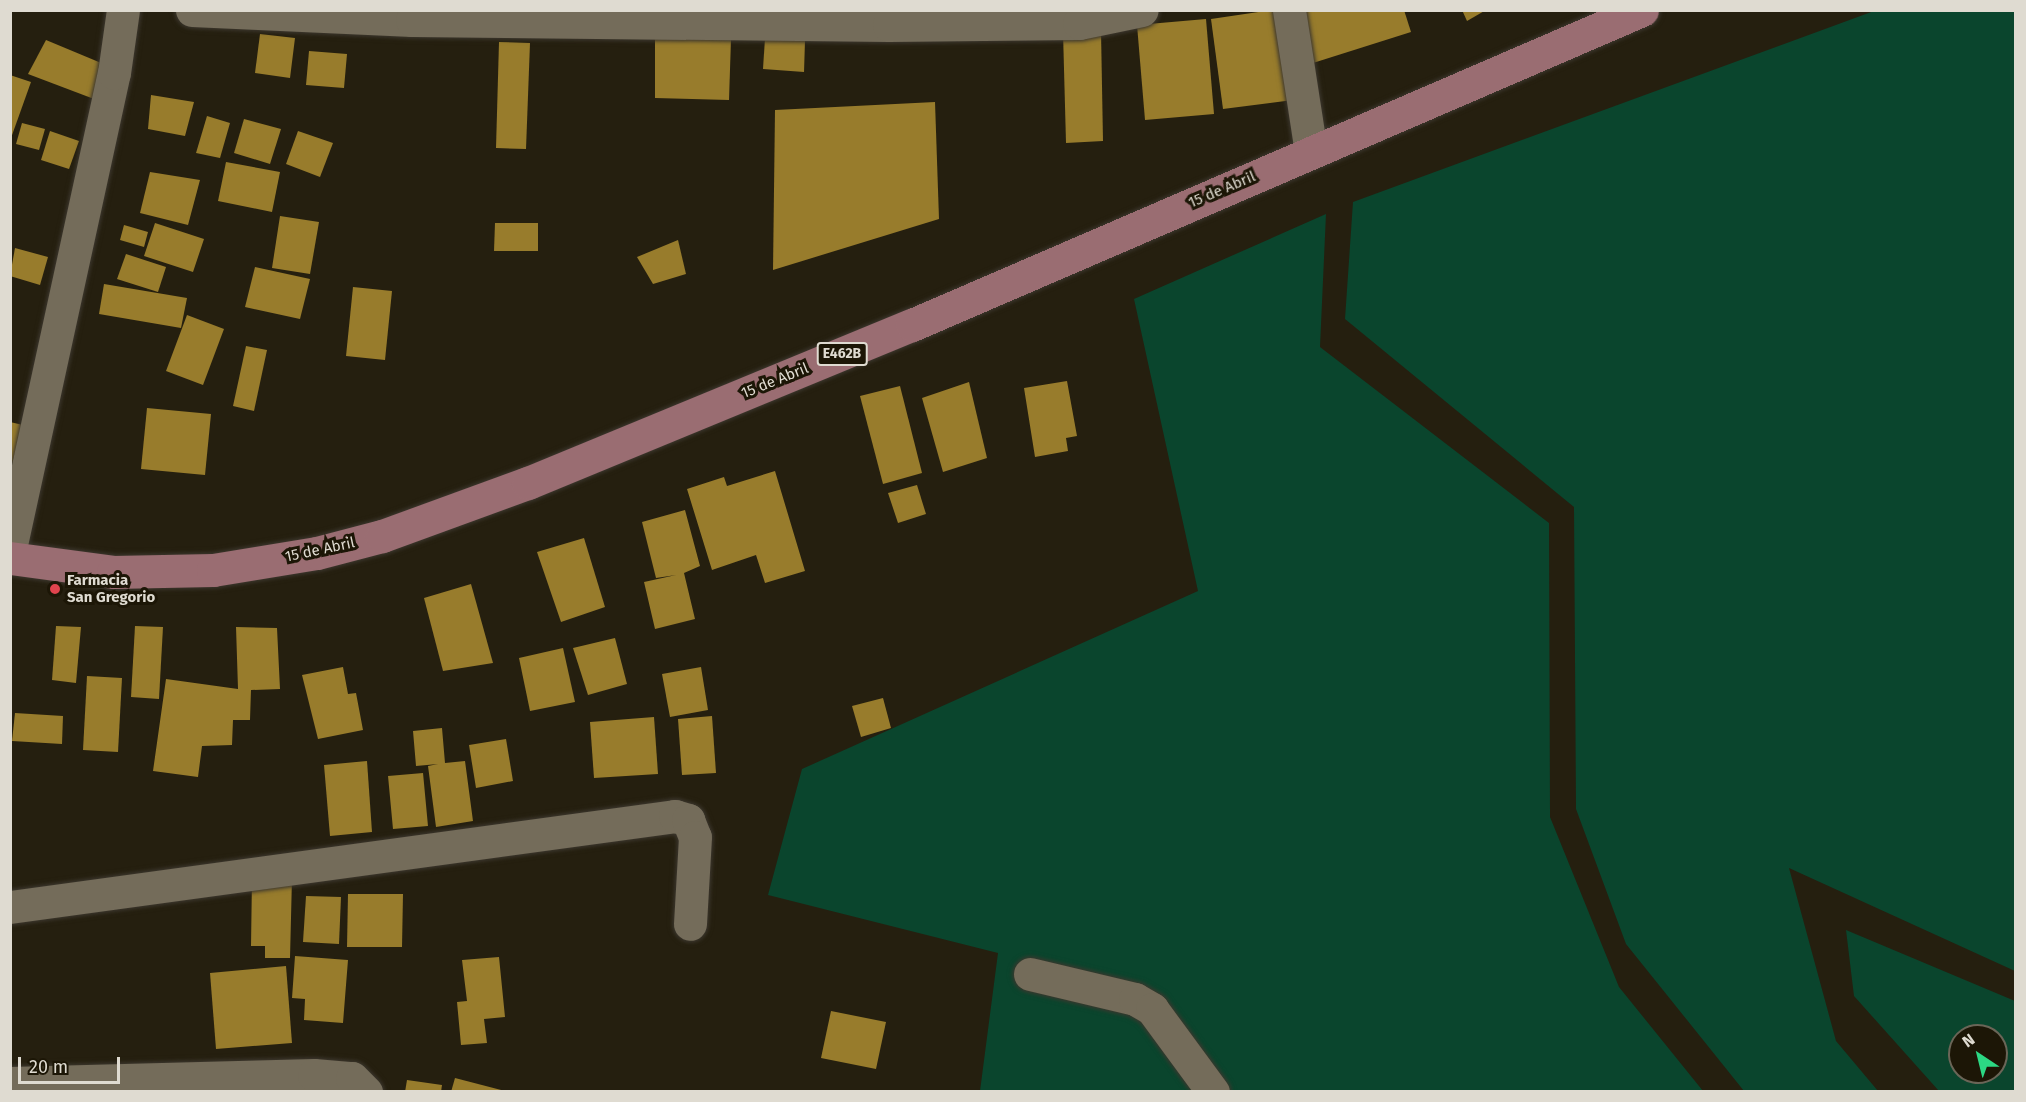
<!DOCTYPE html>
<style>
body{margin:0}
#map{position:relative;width:2026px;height:1102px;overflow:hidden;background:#251f0f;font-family:"Fira Sans",sans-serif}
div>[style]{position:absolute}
.green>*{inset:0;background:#0a452d}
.building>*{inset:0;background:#987c2c}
.roads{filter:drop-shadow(0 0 2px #3c372e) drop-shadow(0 0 2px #3c372e)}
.minor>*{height:33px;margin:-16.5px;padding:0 16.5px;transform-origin:16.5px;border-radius:16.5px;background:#746c5a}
.major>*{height:33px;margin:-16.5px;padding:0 16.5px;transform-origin:16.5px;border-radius:16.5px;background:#9a6d72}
.dots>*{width:16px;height:16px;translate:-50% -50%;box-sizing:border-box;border:3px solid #1c1606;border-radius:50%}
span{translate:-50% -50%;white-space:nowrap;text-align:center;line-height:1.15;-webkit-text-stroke:6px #1c1606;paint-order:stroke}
.shield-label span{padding:2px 4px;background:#1c1606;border:2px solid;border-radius:4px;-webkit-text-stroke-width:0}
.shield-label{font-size:14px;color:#dfdbd1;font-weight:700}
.street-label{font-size:15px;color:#dfdbd1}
.poi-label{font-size:15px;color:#dfdbd1;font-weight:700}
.left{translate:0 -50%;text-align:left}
.frame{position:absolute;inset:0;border:12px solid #dfdbd1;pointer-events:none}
.north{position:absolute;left:1948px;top:1024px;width:60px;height:60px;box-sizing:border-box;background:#1c1606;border:2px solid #6a6557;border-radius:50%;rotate:325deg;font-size:16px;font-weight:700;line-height:24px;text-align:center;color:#dfdbd1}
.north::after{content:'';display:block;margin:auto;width:21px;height:27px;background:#2cd884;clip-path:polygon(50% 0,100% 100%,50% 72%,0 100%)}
.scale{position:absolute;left:18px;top:1057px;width:102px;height:27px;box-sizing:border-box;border:3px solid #dfdbd1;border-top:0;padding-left:8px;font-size:18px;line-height:21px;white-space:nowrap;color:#dfdbd1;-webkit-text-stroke:4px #1c1606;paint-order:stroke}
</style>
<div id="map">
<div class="green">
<div style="clip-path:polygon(1874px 11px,2015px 11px,2015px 971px,1789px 868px,1836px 1041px,1878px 1091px,1744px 1091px,1626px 944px,1576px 809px,1574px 507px,1345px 319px,1353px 202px)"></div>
<div style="clip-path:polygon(1326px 214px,1320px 347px,1549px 523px,1550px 817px,1619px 987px,1703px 1091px,980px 1091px,998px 953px,768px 895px,802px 769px,1198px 591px,1134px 299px)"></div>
<div style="clip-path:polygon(evenodd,1846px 930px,2015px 1001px,2015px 1091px,1939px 1091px,1854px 996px,1846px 930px,1960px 1036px,1996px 1036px,1996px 1072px,1960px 1072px,1960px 1036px)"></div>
</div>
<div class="building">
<div style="clip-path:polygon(1272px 10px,1281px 10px,1293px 100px,1223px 109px,1211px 19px)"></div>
<div style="clip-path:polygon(1297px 10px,1404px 10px,1411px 32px,1313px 63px)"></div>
<div style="clip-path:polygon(1462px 10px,1486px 10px,1467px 21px)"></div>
<div style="clip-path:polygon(1206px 19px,1214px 114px,1145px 120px,1137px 25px)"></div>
<div style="clip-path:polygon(1101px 31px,1103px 141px,1066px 143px,1063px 32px)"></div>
<div style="clip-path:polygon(260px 34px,295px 38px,290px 78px,255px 73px)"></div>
<div style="clip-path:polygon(655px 38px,731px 39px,729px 100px,655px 98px)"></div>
<div style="clip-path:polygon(765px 38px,805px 40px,804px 72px,763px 69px)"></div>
<div style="clip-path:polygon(46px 40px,106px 65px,94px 99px,28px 74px)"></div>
<div style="clip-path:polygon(499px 42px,530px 43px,526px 149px,496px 148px)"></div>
<div style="clip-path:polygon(309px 51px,347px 54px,344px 88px,306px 85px)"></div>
<div style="clip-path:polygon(10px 75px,31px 82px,11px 138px,10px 138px)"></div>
<div style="clip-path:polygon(151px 95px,194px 102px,185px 136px,148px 129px)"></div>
<div style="clip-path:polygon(935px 102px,939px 219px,773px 270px,775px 110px)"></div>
<div style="clip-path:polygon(207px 116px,230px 123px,220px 158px,196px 153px)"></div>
<div style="clip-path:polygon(244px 119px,281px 129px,270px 164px,234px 153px)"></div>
<div style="clip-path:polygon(22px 123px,45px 129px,39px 150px,16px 144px)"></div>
<div style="clip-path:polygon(50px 131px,79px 141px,69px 169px,41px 160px)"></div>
<div style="clip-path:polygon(298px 131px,333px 143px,320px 177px,286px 164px)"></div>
<div style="clip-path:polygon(226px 162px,280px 172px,272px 212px,218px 201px)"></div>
<div style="clip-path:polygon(150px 172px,200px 180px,188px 225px,140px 213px)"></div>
<div style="clip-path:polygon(280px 216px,319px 222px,310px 274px,272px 268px)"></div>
<div style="clip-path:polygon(155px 223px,204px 239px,193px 272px,144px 256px)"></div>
<div style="clip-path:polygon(495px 223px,538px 223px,538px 251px,494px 251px)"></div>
<div style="clip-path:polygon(124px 225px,148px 232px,144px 247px,120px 240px)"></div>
<div style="clip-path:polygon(678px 240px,686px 274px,653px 284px,637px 257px)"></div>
<div style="clip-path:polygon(15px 248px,48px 257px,40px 285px,10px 276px)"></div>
<div style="clip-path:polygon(126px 254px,166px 267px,158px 292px,117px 279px)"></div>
<div style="clip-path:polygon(255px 267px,310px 279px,300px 319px,245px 307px)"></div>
<div style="clip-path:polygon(104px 284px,187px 298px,181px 328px,99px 314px)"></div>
<div style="clip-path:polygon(353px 287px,392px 291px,385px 360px,346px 356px)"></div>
<div style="clip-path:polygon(187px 315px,224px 329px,203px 385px,166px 371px)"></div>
<div style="clip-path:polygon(246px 346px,267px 350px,254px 411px,233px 406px)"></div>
<div style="clip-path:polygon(1067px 381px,1077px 436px,1066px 438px,1068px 451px,1035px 457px,1024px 388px)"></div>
<div style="clip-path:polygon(969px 382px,987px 458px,943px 472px,922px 398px)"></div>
<div style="clip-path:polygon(900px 386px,922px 473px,883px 484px,860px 396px)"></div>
<div style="clip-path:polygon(147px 408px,211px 414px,205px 475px,141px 469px)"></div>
<div style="clip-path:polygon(10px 422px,23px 425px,11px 467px,10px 467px)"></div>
<div style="clip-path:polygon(775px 471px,805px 571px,765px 583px,756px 555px,712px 570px,687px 489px,724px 477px,727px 486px)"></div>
<div style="clip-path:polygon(917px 485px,926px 514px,898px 523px,888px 493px)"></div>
<div style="clip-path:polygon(685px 510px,700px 566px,684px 573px,695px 619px,655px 629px,644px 582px,676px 575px,656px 578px,642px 522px)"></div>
<div style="clip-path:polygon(584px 538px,605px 607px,561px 622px,537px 552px)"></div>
<div style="clip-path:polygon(471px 584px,493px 663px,443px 671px,424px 598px)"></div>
<div style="clip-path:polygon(56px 626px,81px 627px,76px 683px,52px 680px)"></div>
<div style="clip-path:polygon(135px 626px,163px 627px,159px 699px,131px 697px)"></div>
<div style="clip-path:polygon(236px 627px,277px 628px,280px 689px,251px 690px,250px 720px,233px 720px,232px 745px,202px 746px,198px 777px,153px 771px,166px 679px,238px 689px)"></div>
<div style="clip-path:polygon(615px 638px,627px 684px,588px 695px,573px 648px)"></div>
<div style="clip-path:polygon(563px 648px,575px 702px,530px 711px,519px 658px)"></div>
<div style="clip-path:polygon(343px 667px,348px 694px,356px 693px,363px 730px,318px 739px,302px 675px)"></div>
<div style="clip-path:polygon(701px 667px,708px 710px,670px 717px,662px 674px)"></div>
<div style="clip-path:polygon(87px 676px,122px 678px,118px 752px,83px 750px)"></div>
<div style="clip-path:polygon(883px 698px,891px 728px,861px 737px,852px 706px)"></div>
<div style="clip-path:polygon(15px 713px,63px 716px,62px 744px,12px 741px)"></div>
<div style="clip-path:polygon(712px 716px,716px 773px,682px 775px,678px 719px)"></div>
<div style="clip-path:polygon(654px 717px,658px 774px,594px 778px,590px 722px)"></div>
<div style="clip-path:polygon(442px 728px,445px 763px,465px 761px,473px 821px,436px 827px,428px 766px,438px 764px,416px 766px,413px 731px)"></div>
<div style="clip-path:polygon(506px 739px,513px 781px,476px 788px,469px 745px)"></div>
<div style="clip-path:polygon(367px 761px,372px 832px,330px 836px,324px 765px)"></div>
<div style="clip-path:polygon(423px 773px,428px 826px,393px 829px,388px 776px)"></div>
<div style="clip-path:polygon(252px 877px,292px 878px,290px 958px,265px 958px,265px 946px,251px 946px)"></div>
<div style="clip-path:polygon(348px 894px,403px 894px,402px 947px,347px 947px)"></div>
<div style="clip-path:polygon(306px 896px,341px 897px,339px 944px,303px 942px)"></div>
<div style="clip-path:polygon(295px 956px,348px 960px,343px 1023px,304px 1020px,305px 999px,292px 998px)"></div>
<div style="clip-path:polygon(499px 957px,505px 1017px,484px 1019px,487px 1043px,461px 1045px,457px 1002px,467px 1001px,462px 960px)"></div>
<div style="clip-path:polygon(286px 966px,292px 1043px,216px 1049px,210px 973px)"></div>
<div style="clip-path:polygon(831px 1011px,886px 1022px,876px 1069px,821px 1058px)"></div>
<div style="clip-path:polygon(455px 1078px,505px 1091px,505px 1092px,451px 1092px)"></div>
<div style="clip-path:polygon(407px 1080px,442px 1085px,441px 1092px,405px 1092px)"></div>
</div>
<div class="roads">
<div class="minor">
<div style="left:192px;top:10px;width:220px;rotate:2.6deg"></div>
<div style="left:412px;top:20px;width:477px;rotate:0.6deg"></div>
<div style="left:889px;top:25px;width:190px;rotate:-0.6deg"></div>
<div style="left:1079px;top:23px;width:64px;rotate:-11.7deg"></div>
<div style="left:1289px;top:10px;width:144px;rotate:81.2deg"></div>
<div style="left:10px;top:549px;width:487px;rotate:-77.7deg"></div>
<div style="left:114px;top:73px;width:64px;rotate:-81.9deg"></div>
<div style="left:10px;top:907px;width:671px;rotate:-7.79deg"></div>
<div style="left:675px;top:816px;width:14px;rotate:17deg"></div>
<div style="left:688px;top:820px;width:18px;rotate:68deg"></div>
<div style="left:695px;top:837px;width:87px;rotate:93.3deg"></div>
<div style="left:1030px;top:974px;width:108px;rotate:13.4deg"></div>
<div style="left:1135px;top:999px;width:20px;rotate:30deg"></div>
<div style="left:1152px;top:1009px;width:103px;rotate:53.7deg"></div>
<div style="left:10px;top:1083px;width:304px;rotate:-1.5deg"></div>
<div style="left:314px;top:1075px;width:38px;rotate:5deg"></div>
<div style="left:352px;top:1078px;width:20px;rotate:45deg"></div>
</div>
<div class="major">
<div style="left:10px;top:558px;width:104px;rotate:7.7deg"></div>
<div style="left:113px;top:572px;width:100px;rotate:-1.1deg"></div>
<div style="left:213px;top:570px;width:105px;rotate:-9.3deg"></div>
<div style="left:317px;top:553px;width:67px;rotate:-14.7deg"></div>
<div style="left:382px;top:536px;width:155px;rotate:-20deg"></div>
<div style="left:528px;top:483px;width:415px;rotate:-22.4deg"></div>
<div style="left:912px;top:325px;width:795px;rotate:-23.34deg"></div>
</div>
</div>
<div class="dots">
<div style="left:55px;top:589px;background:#e0444e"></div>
</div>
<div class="shield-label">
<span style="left:842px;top:354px">E462B</span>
</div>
<div class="street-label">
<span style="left:1222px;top:190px;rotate:-23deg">15 de Abril</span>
<span style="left:775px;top:381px;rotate:-22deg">15 de Abril</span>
<span style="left:320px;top:550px;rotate:-12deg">15 de Abril</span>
</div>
<div class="poi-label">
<span class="left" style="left:67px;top:589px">Farmacia<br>San Gregorio</span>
</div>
<div class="frame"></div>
<div class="north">N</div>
<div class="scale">20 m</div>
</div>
